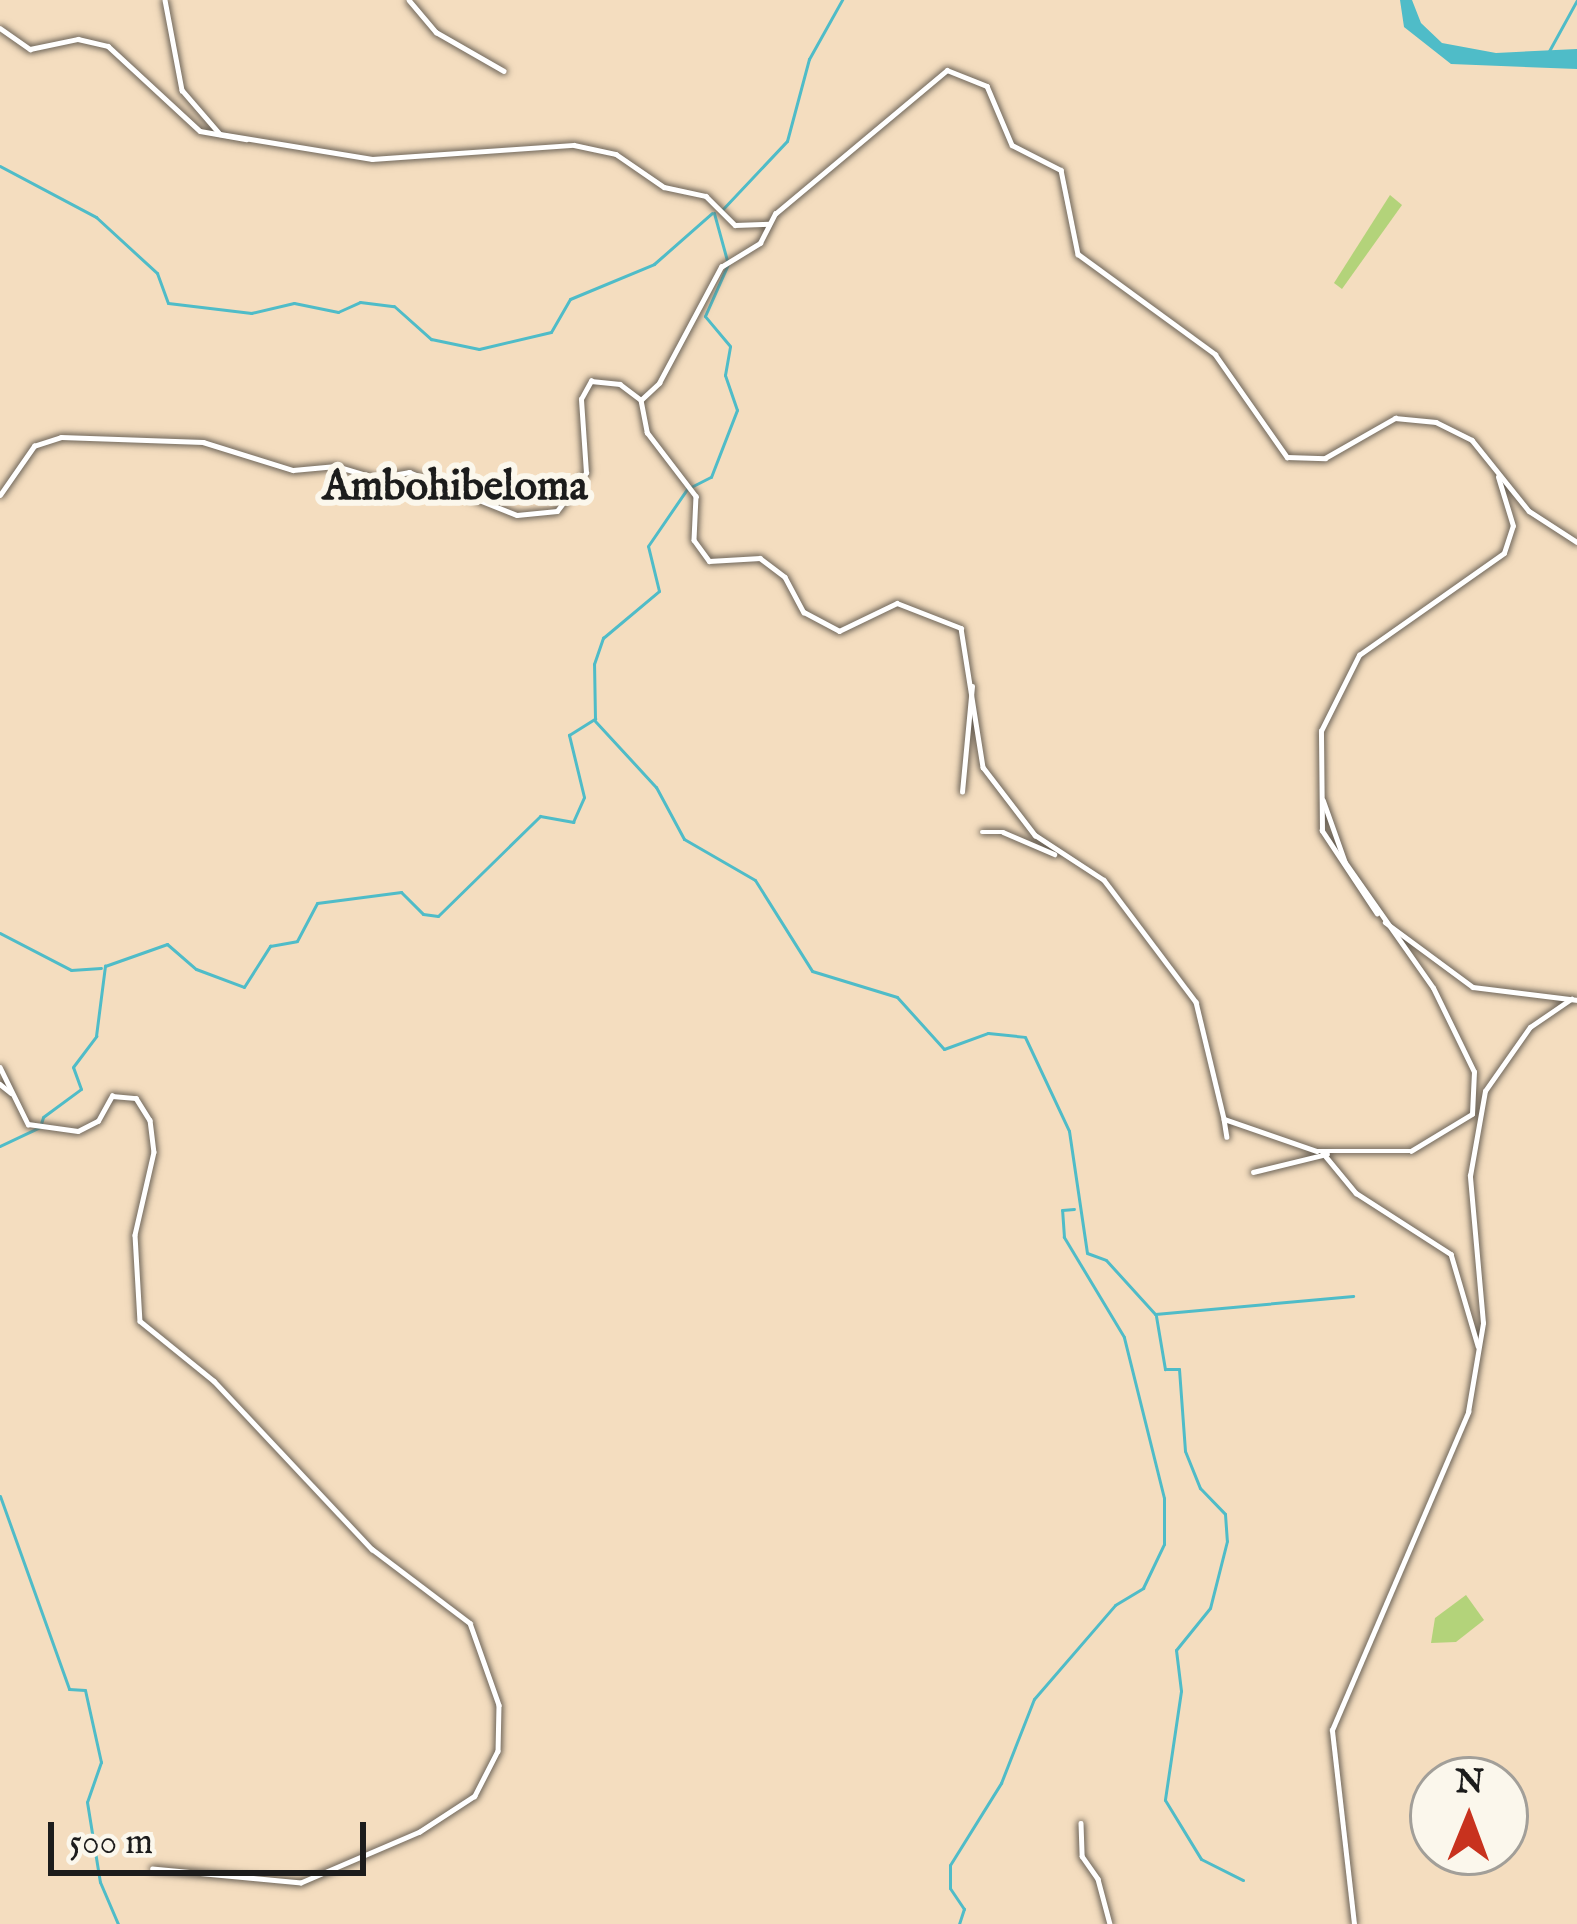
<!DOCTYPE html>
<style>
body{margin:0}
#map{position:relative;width:1577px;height:1924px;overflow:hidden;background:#f4ddbf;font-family:"IM FELL English",serif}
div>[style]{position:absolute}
.green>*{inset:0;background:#b3d37a}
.water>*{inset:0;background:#4fbcc8}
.stream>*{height:3px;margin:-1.5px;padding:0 1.5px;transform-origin:1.5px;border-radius:1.5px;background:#4fbcc8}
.roads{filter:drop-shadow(0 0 3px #686055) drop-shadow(0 0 3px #686055)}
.minor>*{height:4.5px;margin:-2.25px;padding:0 2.25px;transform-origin:2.25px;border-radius:2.25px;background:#fff}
span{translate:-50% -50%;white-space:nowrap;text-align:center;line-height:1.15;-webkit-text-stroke:12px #fbf7ec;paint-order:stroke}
.quarter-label{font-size:42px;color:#1c1c1c;font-weight:700}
.north{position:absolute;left:1409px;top:1756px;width:120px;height:120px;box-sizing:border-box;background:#fbf7ec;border:3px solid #a29f99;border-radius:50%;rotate:1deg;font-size:33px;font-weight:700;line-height:48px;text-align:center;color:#1c1c1c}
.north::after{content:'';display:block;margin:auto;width:42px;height:54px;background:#c8321e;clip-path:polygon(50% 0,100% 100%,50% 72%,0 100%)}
.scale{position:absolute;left:48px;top:1822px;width:318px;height:54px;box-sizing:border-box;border:6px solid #1c1c1c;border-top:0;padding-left:15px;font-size:36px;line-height:42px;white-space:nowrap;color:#1c1c1c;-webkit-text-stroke:9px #fbf7ec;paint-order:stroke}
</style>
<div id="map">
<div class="green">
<div style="clip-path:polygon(1390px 195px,1402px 205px,1342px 289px,1334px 283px)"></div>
<div style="clip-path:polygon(1466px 1595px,1484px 1620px,1456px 1642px,1431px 1643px,1435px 1618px)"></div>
</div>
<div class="water">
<div style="clip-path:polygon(1400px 0,1412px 0,1421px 23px,1442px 43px,1496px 53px,1577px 49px,1577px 69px,1451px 64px,1404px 27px)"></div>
</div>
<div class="stream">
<div style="left:1549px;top:51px;width:58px;rotate:-61.2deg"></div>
<div style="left:0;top:166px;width:109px;rotate:28deg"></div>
<div style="left:96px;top:217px;width:83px;rotate:42.6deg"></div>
<div style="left:157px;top:273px;width:32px;rotate:70deg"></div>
<div style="left:168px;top:303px;width:84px;rotate:6.9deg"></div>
<div style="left:251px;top:313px;width:44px;rotate:-13.1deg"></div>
<div style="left:294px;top:303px;width:45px;rotate:11.6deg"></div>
<div style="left:338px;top:312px;width:24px;rotate:-24deg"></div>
<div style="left:360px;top:302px;width:34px;rotate:7deg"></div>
<div style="left:394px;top:306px;width:50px;rotate:41.7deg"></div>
<div style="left:431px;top:339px;width:49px;rotate:11.8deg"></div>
<div style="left:479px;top:349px;width:74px;rotate:-13.3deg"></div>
<div style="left:551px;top:332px;width:38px;rotate:-60deg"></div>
<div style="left:570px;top:299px;width:91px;rotate:-22.6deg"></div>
<div style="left:654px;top:264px;width:77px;rotate:-41.3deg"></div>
<div style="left:721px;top:211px;width:96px;rotate:-46.7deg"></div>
<div style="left:787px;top:141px;width:85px;rotate:-75deg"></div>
<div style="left:809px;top:59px;width:68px;rotate:-60.8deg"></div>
<div style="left:595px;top:721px;width:90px;rotate:47.3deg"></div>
<div style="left:656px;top:787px;width:59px;rotate:61.7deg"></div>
<div style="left:684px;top:839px;width:82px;rotate:30deg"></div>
<div style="left:755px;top:880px;width:107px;rotate:57.9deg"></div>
<div style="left:812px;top:971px;width:89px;rotate:17deg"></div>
<div style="left:897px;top:997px;width:70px;rotate:47.9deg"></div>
<div style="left:944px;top:1049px;width:47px;rotate:-20deg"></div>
<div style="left:988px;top:1033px;width:37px;rotate:6deg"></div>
<div style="left:1025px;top:1037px;width:104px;rotate:64.9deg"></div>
<div style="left:1069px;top:1131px;width:123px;rotate:81.6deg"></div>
<div style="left:1087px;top:1253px;width:20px;rotate:20deg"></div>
<div style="left:1106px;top:1260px;width:73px;rotate:47.8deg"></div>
<div style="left:1155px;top:1314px;width:199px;rotate:-5.2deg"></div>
<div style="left:0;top:933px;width:80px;rotate:27.5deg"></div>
<div style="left:71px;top:970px;width:30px;rotate:-4deg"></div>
<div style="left:0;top:1146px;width:44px;rotate:-25.4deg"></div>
<div style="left:40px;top:1127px;width:10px;rotate:-73deg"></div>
<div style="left:43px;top:1117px;width:47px;rotate:-36.4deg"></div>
<div style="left:81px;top:1089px;width:23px;rotate:-110deg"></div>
<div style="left:73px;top:1067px;width:39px;rotate:-53deg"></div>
<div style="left:96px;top:1036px;width:71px;rotate:-82.7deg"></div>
<div style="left:105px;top:966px;width:66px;rotate:-19.5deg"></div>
<div style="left:167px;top:944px;width:38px;rotate:41deg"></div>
<div style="left:196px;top:969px;width:51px;rotate:20.6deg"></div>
<div style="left:244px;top:987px;width:49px;rotate:-57.6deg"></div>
<div style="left:270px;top:946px;width:27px;rotate:-10deg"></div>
<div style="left:297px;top:941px;width:43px;rotate:-62.2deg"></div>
<div style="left:317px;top:903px;width:85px;rotate:-7.5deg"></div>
<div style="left:401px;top:892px;width:31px;rotate:45deg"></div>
<div style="left:423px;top:914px;width:15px;rotate:8deg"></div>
<div style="left:438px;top:916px;width:143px;rotate:-44.4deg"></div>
<div style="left:540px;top:816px;width:34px;rotate:10deg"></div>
<div style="left:573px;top:822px;width:27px;rotate:-66deg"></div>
<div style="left:584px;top:797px;width:64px;rotate:-103.6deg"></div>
<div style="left:569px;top:735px;width:31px;rotate:-32deg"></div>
<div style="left:595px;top:719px;width:55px;rotate:-91deg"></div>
<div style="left:594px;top:664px;width:28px;rotate:-71deg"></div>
<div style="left:603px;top:638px;width:73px;rotate:-40deg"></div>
<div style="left:659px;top:591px;width:46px;rotate:-103.7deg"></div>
<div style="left:648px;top:546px;width:69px;rotate:-55.6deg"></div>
<div style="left:687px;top:489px;width:27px;rotate:-27deg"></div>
<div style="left:711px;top:477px;width:72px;rotate:-68.8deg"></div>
<div style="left:737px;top:410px;width:37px;rotate:-109deg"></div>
<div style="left:725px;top:375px;width:29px;rotate:-80deg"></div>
<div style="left:730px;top:346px;width:39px;rotate:-130deg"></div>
<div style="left:705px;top:316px;width:57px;rotate:-66.1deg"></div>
<div style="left:728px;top:264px;width:53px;rotate:-105.4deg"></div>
<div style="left:1156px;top:1316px;width:54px;rotate:80.4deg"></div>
<div style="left:1165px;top:1369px;width:14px"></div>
<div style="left:1179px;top:1369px;width:82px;rotate:85.8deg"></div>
<div style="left:1185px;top:1451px;width:40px;rotate:68deg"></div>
<div style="left:1200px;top:1488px;width:36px;rotate:46deg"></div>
<div style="left:1225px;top:1514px;width:27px;rotate:86deg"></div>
<div style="left:1227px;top:1541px;width:69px;rotate:104.2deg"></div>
<div style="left:1210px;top:1608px;width:54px;rotate:129deg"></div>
<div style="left:1176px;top:1650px;width:41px;rotate:83deg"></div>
<div style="left:1181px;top:1691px;width:110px;rotate:98.4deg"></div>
<div style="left:1165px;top:1800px;width:69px;rotate:58.6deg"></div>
<div style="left:1201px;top:1859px;width:47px;rotate:26.6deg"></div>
<div style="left:0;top:1496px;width:205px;rotate:70.3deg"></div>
<div style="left:69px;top:1689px;width:16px;rotate:4deg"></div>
<div style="left:85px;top:1690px;width:74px;rotate:77.5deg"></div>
<div style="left:101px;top:1762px;width:42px;rotate:109.3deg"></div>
<div style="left:87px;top:1802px;width:81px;rotate:80.8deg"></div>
<div style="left:100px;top:1882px;width:46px;rotate:66.8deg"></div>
<div style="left:959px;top:1924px;width:16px;rotate:-72deg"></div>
<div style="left:964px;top:1909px;width:25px;rotate:-124deg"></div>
<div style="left:950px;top:1888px;width:23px;rotate:-90deg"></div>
<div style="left:950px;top:1865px;width:97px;rotate:-58.1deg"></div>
<div style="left:1001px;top:1783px;width:90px;rotate:-68.6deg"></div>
<div style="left:1034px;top:1699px;width:124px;rotate:-49.2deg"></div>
<div style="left:1115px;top:1605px;width:33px;rotate:-31deg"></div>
<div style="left:1143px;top:1588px;width:49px;rotate:-64.5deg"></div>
<div style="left:1164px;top:1544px;width:46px;rotate:-90deg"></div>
<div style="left:1164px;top:1498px;width:166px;rotate:-104deg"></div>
<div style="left:1124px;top:1337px;width:117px;rotate:-121deg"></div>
<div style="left:1064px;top:1237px;width:27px;rotate:-94deg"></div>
<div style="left:1062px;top:1210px;width:12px;rotate:-5deg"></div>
</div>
<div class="roads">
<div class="minor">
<div style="left:165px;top:0;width:92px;rotate:79.3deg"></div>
<div style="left:182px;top:90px;width:58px;rotate:49.2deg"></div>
<div style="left:220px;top:134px;width:154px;rotate:9.3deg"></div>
<div style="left:372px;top:159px;width:202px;rotate:-4deg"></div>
<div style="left:574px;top:145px;width:43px;rotate:12.1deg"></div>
<div style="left:616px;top:154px;width:58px;rotate:34.5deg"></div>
<div style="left:664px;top:187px;width:43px;rotate:12.1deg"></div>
<div style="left:706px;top:196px;width:41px;rotate:45deg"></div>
<div style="left:735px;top:225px;width:34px;rotate:-2deg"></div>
<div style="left:409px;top:0;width:42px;rotate:49.8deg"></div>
<div style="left:436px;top:32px;width:78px;rotate:29.8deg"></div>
<div style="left:0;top:28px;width:37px;rotate:35deg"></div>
<div style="left:30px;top:49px;width:49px;rotate:-11.8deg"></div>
<div style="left:78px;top:39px;width:31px;rotate:13deg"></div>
<div style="left:108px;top:46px;width:125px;rotate:42.7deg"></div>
<div style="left:200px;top:131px;width:47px;rotate:9.9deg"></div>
<div style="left:641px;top:400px;width:33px;rotate:79deg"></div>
<div style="left:647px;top:432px;width:81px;rotate:52.6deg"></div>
<div style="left:696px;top:496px;width:44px;rotate:92.6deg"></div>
<div style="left:694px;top:540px;width:26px;rotate:54deg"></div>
<div style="left:709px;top:561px;width:51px;rotate:-3.4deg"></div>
<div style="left:760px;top:558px;width:31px;rotate:37deg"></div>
<div style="left:785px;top:577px;width:40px;rotate:62deg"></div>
<div style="left:804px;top:612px;width:40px;rotate:28deg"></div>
<div style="left:839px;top:631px;width:64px;rotate:-25.8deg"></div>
<div style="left:897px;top:603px;width:69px;rotate:21.3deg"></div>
<div style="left:961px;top:628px;width:141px;rotate:81deg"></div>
<div style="left:983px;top:767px;width:86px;rotate:52.6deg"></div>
<div style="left:1035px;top:835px;width:82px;rotate:33.1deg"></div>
<div style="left:1104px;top:880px;width:153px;rotate:53deg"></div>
<div style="left:1196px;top:1002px;width:120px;rotate:76.5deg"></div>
<div style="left:1224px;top:1119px;width:98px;rotate:19deg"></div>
<div style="left:1317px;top:1151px;width:94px"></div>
<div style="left:1411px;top:1151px;width:71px;rotate:-31.2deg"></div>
<div style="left:1472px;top:1114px;width:42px;rotate:-87.3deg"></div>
<div style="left:1474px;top:1072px;width:93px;rotate:-116deg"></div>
<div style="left:1433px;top:988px;width:153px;rotate:-125.1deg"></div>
<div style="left:1345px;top:863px;width:66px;rotate:-109.5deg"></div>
<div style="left:0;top:495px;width:60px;rotate:-55.2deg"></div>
<div style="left:34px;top:446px;width:28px;rotate:-18deg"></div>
<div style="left:61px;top:437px;width:142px;rotate:2deg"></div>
<div style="left:203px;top:442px;width:94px;rotate:17.3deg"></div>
<div style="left:293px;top:470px;width:43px;rotate:-5.3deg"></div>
<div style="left:336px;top:466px;width:42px;rotate:16.7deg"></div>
<div style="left:376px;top:478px;width:34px;rotate:-10deg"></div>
<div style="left:409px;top:472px;width:116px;rotate:21.7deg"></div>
<div style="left:517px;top:515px;width:40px;rotate:-5.7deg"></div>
<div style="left:557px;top:511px;width:48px;rotate:-52.7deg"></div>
<div style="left:586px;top:473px;width:74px;rotate:-93.9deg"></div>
<div style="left:581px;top:399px;width:21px;rotate:-61deg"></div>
<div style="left:591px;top:381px;width:29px;rotate:6deg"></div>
<div style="left:620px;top:384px;width:26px;rotate:37deg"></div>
<div style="left:641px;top:400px;width:25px;rotate:-43deg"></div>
<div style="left:659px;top:383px;width:132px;rotate:-61.9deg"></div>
<div style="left:721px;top:267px;width:46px;rotate:-31.6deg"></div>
<div style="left:760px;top:243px;width:33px;rotate:-63deg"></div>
<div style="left:775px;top:214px;width:224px;rotate:-39.9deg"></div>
<div style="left:947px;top:70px;width:43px;rotate:21.8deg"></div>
<div style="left:987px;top:86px;width:64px;rotate:67deg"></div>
<div style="left:1012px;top:145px;width:55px;rotate:27deg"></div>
<div style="left:1061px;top:170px;width:86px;rotate:78.6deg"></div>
<div style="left:1078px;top:254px;width:170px;rotate:36.1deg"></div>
<div style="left:1215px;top:354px;width:126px;rotate:55deg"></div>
<div style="left:1287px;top:457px;width:38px;rotate:2deg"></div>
<div style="left:1325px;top:458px;width:81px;rotate:-29.7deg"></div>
<div style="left:1395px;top:418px;width:41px;rotate:5.6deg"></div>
<div style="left:1436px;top:422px;width:40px;rotate:26.6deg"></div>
<div style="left:1472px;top:440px;width:91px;rotate:51.2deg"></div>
<div style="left:1529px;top:511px;width:57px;rotate:32.9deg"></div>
<div style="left:962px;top:792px;width:106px;rotate:-84.6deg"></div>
<div style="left:982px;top:832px;width:21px"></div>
<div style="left:1003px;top:832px;width:56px;rotate:23.3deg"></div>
<div style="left:1377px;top:914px;width:100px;rotate:-123.5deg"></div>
<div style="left:1322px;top:831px;width:100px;rotate:-90.6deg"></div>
<div style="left:1321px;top:731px;width:85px;rotate:-63.4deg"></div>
<div style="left:1359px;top:655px;width:177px;rotate:-35.1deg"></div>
<div style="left:1504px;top:553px;width:28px;rotate:-72deg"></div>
<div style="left:1513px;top:526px;width:51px;rotate:-107deg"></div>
<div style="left:1385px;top:922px;width:109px;rotate:36.5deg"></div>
<div style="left:1473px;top:987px;width:105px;rotate:7.1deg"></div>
<div style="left:0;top:1067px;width:64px;rotate:63.8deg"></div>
<div style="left:28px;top:1124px;width:50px;rotate:8deg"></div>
<div style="left:78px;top:1131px;width:22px;rotate:-27deg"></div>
<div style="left:98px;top:1121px;width:29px;rotate:-61deg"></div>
<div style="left:112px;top:1096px;width:24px;rotate:5deg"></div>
<div style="left:136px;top:1098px;width:26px;rotate:58deg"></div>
<div style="left:150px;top:1120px;width:32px;rotate:83deg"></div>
<div style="left:154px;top:1152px;width:85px;rotate:102.9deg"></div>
<div style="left:135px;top:1235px;width:86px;rotate:86.7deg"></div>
<div style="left:140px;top:1321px;width:95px;rotate:39deg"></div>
<div style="left:214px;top:1381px;width:231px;rotate:46.8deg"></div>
<div style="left:372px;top:1549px;width:123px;rotate:37.1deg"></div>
<div style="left:470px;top:1623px;width:87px;rotate:70.5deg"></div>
<div style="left:499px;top:1705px;width:46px;rotate:91.2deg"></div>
<div style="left:498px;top:1751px;width:51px;rotate:117.1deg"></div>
<div style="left:475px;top:1796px;width:66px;rotate:146.8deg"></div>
<div style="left:420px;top:1832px;width:129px;rotate:156.8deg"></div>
<div style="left:301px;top:1883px;width:149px;rotate:-174.6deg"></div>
<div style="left:0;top:1084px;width:14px;rotate:39deg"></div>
<div style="left:1224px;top:1119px;width:18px;rotate:81deg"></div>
<div style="left:1323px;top:1153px;width:52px;rotate:50.5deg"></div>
<div style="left:1356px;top:1193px;width:113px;rotate:32.7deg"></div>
<div style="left:1451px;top:1254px;width:96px;rotate:73.6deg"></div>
<div style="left:1253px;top:1172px;width:76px;rotate:-13.7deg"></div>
<div style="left:1081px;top:1823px;width:33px;rotate:88deg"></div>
<div style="left:1082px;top:1856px;width:28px;rotate:55deg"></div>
<div style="left:1098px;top:1879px;width:47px;rotate:75.1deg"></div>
<div style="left:1354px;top:1924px;width:195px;rotate:-96.5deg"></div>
<div style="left:1332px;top:1730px;width:346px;rotate:-66.8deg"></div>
<div style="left:1468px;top:1412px;width:90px;rotate:-80.4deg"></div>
<div style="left:1483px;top:1323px;width:148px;rotate:-95.1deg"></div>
<div style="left:1470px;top:1176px;width:86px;rotate:-80deg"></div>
<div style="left:1485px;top:1091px;width:78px;rotate:-54.9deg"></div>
<div style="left:1530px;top:1027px;width:50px;rotate:-34.3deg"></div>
</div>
</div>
<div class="quarter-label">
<span style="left:455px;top:488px">Ambohibeloma</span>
</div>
<div class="north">N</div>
<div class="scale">500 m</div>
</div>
